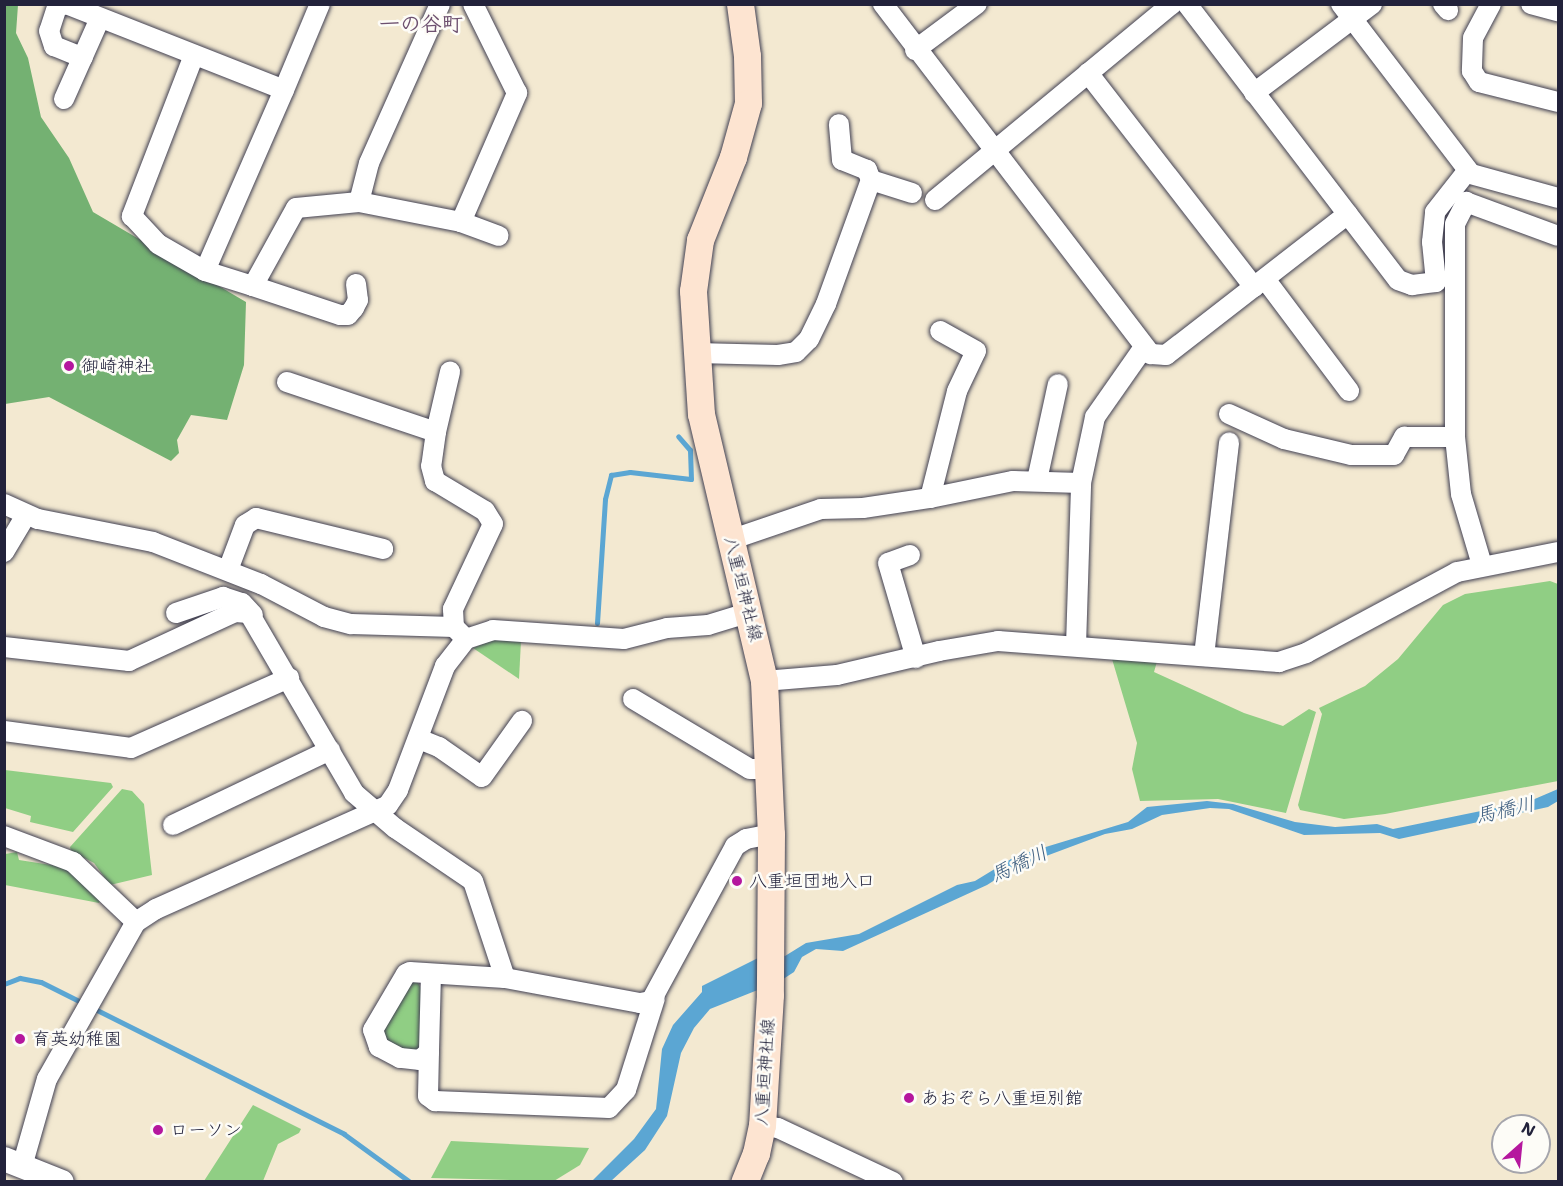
<!DOCTYPE html>
<meta charset="utf-8">
<style>
body{margin:0}
#map{position:relative;width:1563px;height:1186px;overflow:hidden;background:#f3e9d1;font-family:"Shantell Sans","Klee One",sans-serif}
div>[style]{position:absolute}
.green>*{inset:0;background:#90ce84}
.forest>*{inset:0;background:#74b172}
.water>*{inset:0;background:#5ba6d3}
.stream>*{height:5px;margin:-2.5px;padding:0 2.5px;transform-origin:2.5px;border-radius:2.5px;background:#5ba6d3}
.roads{filter:drop-shadow(0 0 2px #414052) drop-shadow(0 0 2px #414052)}
.minor>*{height:20px;margin:-10px;padding:0 10px;transform-origin:10px;border-radius:10px;background:#fff}
.tertiary>*{height:24px;margin:-12px;padding:0 12px;transform-origin:12px;border-radius:12px;background:#fff}
.secondary>*{height:27px;margin:-13.5px;padding:0 13.5px;transform-origin:13.5px;border-radius:13.5px;background:#fde4d1}
.dots>*{width:16px;height:16px;translate:-50% -50%;box-sizing:border-box;border:3px solid #fdfcf7;border-radius:50%}
span{translate:-50% -50%;white-space:nowrap;text-align:center;line-height:1.15;-webkit-text-stroke:5px #fdfcf7;paint-order:stroke}
.poi-label{font-size:18px;color:#22223b}
.left{translate:0 -50%;text-align:left}
.street-label{font-size:18px;color:#22223b}
.water-label{font-size:20px;color:#3c5d7f;font-style:italic}
.quarter-label{font-size:21px;color:#6d506f;font-weight:700}
.frame{position:absolute;inset:0;border:6px solid #22223b;pointer-events:none}
.north{position:absolute;left:1491px;top:1114px;width:60px;height:60px;box-sizing:border-box;background:#fdfcf7;border:2px solid #a5a5ac;border-radius:50%;rotate:27deg;font-size:16px;font-weight:700;line-height:24px;text-align:center;color:#22223b}
.north::after{content:'';display:block;margin:auto;width:21px;height:27px;background:#b5179e;clip-path:polygon(50% 0,100% 100%,50% 72%,0 100%)}
</style>
<div id="map">
<div class="green">
<div style="clip-path:polygon(1550px 581px,1558px 584px,1558px 781px,1385px 814px,1344px 819px,1300px 810px,1298px 805px,1322px 714px,1319px 708px,1365px 686px,1398px 659px,1443px 605px,1465px 594px)"></div>
<div style="clip-path:polygon(495px 639px,521px 641px,519px 679px,473px 648px)"></div>
<div style="clip-path:polygon(1158px 658px,1154px 672px,1244px 713px,1283px 726px,1309px 709px,1316px 712px,1286px 813px,1218px 799px,1140px 801px,1132px 769px,1137px 743px,1112px 659px)"></div>
<div style="clip-path:polygon(5px 770px,111px 783px,113px 787px,73px 832px,30px 822px,31px 816px,5px 808px)"></div>
<div style="clip-path:polygon(122px 789px,132px 791px,144px 804px,152px 875px,110px 885px,94px 863px,71px 851px,70px 847px)"></div>
<div style="clip-path:polygon(17px 852px,19px 860px,64px 867px,100px 900px,99px 903px,5px 885px,5px 854px)"></div>
<div style="clip-path:polygon(405px 981px,417px 981px,424px 994px,419px 1051px,408px 1053px,389px 1045px,381px 1033px)"></div>
<div style="clip-path:polygon(253px 1105px,301px 1129px,299px 1133px,278px 1144px,263px 1181px,204px 1181px)"></div>
<div style="clip-path:polygon(451px 1141px,589px 1148px,580px 1165px,554px 1181px,431px 1178px)"></div>
</div>
<div class="forest">
<div style="clip-path:polygon(4px 5px,18px 5px,16px 33px,28px 58px,41px 117px,69px 158px,93px 212px,246px 302px,244px 365px,227px 420px,191px 415px,177px 440px,179px 453px,171px 461px,49px 397px,5px 404px)"></div>
</div>
<div class="water">
<div style="clip-path:polygon(1558px 789px,1558px 801px,1548px 807px,1399px 839px,1380px 833px,1304px 835px,1229px 809px,1210px 808px,1162px 815px,1132px 829px,1105px 834px,1014px 868px,987px 885px,843px 951px,816px 949px,802px 957px,794px 972px,774px 985px,773px 954px,785px 956px,806px 943px,859px 934px,957px 885px,975px 881px,1016px 856px,1128px 822px,1147px 807px,1207px 801px,1233px 804px,1295px 822px,1335px 827px,1377px 824px,1393px 829px,1530px 801px)"></div>
<div style="clip-path:polygon(768px 953px,768px 986px,710px 1009px,694px 1028px,681px 1053px,667px 1116px,645px 1150px,611px 1181px,591px 1182px,634px 1139px,656px 1109px,662px 1049px,673px 1025px,702px 992px,702px 986px)"></div>
</div>
<div class="stream">
<div style="left:597px;top:623px;width:124px;rotate:-86.3deg"></div>
<div style="left:605px;top:499px;width:25px;rotate:-76deg"></div>
<div style="left:611px;top:475px;width:19px;rotate:-9deg"></div>
<div style="left:630px;top:472px;width:61px;rotate:6.5deg"></div>
<div style="left:691px;top:479px;width:29px;rotate:-92deg"></div>
<div style="left:690px;top:450px;width:18px;rotate:-131deg"></div>
<div style="left:4px;top:984px;width:17px;rotate:-21deg"></div>
<div style="left:20px;top:978px;width:21px;rotate:11deg"></div>
<div style="left:41px;top:982px;width:339px;rotate:26.6deg"></div>
<div style="left:344px;top:1134px;width:82px;rotate:36deg"></div>
</div>
<div class="roads">
<div class="minor">
<div style="left:66px;top:4px;width:234px;rotate:21.5deg"></div>
<div style="left:284px;top:90px;width:197px;rotate:113.6deg"></div>
<div style="left:66px;top:4px;width:9px;rotate:162deg"></div>
<div style="left:57px;top:7px;width:25px;rotate:108deg"></div>
<div style="left:49px;top:31px;width:16px;rotate:72deg"></div>
<div style="left:54px;top:46px;width:31px;rotate:22deg"></div>
<div style="left:883px;top:4px;width:441px;rotate:52.6deg"></div>
<div style="left:1151px;top:354px;width:15px;rotate:4deg"></div>
<div style="left:1166px;top:355px;width:230px;rotate:-37.8deg"></div>
<div style="left:1187px;top:4px;width:347px;rotate:52.6deg"></div>
<div style="left:1398px;top:280px;width:15px;rotate:20deg"></div>
<div style="left:1412px;top:285px;width:24px;rotate:-7deg"></div>
<div style="left:1436px;top:282px;width:40px;rotate:-95.7deg"></div>
<div style="left:1432px;top:242px;width:30px;rotate:-84deg"></div>
<div style="left:1435px;top:212px;width:53px;rotate:-51.8deg"></div>
<div style="left:1341px;top:4px;width:214px;rotate:52.6deg"></div>
<div style="left:1471px;top:174px;width:90px;rotate:15.4deg"></div>
<div style="left:1443px;top:4px;width:8px;rotate:50deg"></div>
<div style="left:1491px;top:4px;width:38px;rotate:118deg"></div>
<div style="left:1473px;top:38px;width:33px;rotate:92deg"></div>
<div style="left:1472px;top:71px;width:13px;rotate:58deg"></div>
<div style="left:1479px;top:82px;width:81px;rotate:14.2deg"></div>
<div style="left:1531px;top:4px;width:28px;rotate:15deg"></div>
<div style="left:915px;top:50px;width:77px;rotate:-36.6deg"></div>
<div style="left:194px;top:55px;width:173px;rotate:111.1deg"></div>
<div style="left:132px;top:216px;width:38px;rotate:47deg"></div>
<div style="left:158px;top:244px;width:54px;rotate:29.9deg"></div>
<div style="left:205px;top:271px;width:50px;rotate:17.4deg"></div>
<div style="left:1088px;top:73px;width:271px;rotate:52.2deg"></div>
<div style="left:284px;top:90px;width:93px;rotate:-67.3deg"></div>
<div style="left:1254px;top:93px;width:148px;rotate:-37deg"></div>
<div style="left:64px;top:99px;width:81px;rotate:-66deg"></div>
<div style="left:871px;top:180px;width:43px;rotate:17.6deg"></div>
<div style="left:935px;top:200px;width:308px;rotate:-39.6deg"></div>
<div style="left:359px;top:202px;width:40px;rotate:-75.6deg"></div>
<div style="left:369px;top:163px;width:174px;rotate:-65.9deg"></div>
<div style="left:461px;top:222px;width:141px;rotate:-66.5deg"></div>
<div style="left:517px;top:93px;width:99px;rotate:-116.3deg"></div>
<div style="left:1265px;top:279px;width:140px;rotate:53.1deg"></div>
<div style="left:356px;top:284px;width:16px;rotate:83deg"></div>
<div style="left:358px;top:300px;width:9px;rotate:117deg"></div>
<div style="left:354px;top:308px;width:9px;rotate:131deg"></div>
<div style="left:348px;top:315px;width:8px;rotate:180deg"></div>
<div style="left:340px;top:315px;width:92px;rotate:-161.6deg"></div>
<div style="left:253px;top:286px;width:89px;rotate:-61.1deg"></div>
<div style="left:296px;top:208px;width:63px;rotate:-5.4deg"></div>
<div style="left:359px;top:202px;width:104px;rotate:11.1deg"></div>
<div style="left:461px;top:222px;width:40px;rotate:20.2deg"></div>
<div style="left:696px;top:353px;width:82px;rotate:1.4deg"></div>
<div style="left:778px;top:355px;width:18px;rotate:-9deg"></div>
<div style="left:796px;top:352px;width:18px;rotate:-45deg"></div>
<div style="left:809px;top:339px;width:39px;rotate:-64deg"></div>
<div style="left:826px;top:304px;width:132px;rotate:-70.1deg"></div>
<div style="left:871px;top:180px;width:11px;rotate:-112deg"></div>
<div style="left:867px;top:170px;width:27px;rotate:-158deg"></div>
<div style="left:842px;top:160px;width:36px;rotate:-95deg"></div>
<div style="left:287px;top:382px;width:157px;rotate:18.6deg"></div>
<div style="left:436px;top:432px;width:62px;rotate:-76.9deg"></div>
<div style="left:1229px;top:414px;width:60px;rotate:24.4deg"></div>
<div style="left:1284px;top:439px;width:69px;rotate:13.4deg"></div>
<div style="left:1351px;top:455px;width:43px"></div>
<div style="left:1394px;top:455px;width:21px;rotate:-61deg"></div>
<div style="left:1404px;top:437px;width:51px"></div>
<div style="left:436px;top:432px;width:34px;rotate:98deg"></div>
<div style="left:431px;top:466px;width:16px;rotate:75deg"></div>
<div style="left:435px;top:481px;width:58px;rotate:31deg"></div>
<div style="left:485px;top:511px;width:15px;rotate:58deg"></div>
<div style="left:493px;top:524px;width:94px;rotate:115.2deg"></div>
<div style="left:453px;top:609px;width:18px;rotate:87deg"></div>
<div style="left:1037px;top:480px;width:98px;rotate:-77.7deg"></div>
<div style="left:930px;top:498px;width:85px;rotate:-11.6deg"></div>
<div style="left:1013px;top:481px;width:68px;rotate:1.7deg"></div>
<div style="left:4px;top:504px;width:37px;rotate:24deg"></div>
<div style="left:38px;top:519px;width:117px;rotate:11.3deg"></div>
<div style="left:153px;top:542px;width:116px;rotate:21.3deg"></div>
<div style="left:261px;top:584px;width:71px;rotate:27.6deg"></div>
<div style="left:324px;top:617px;width:28px;rotate:15deg"></div>
<div style="left:351px;top:624px;width:103px;rotate:1.7deg"></div>
<div style="left:454px;top:627px;width:17px;rotate:45deg"></div>
<div style="left:730px;top:540px;width:96px;rotate:-18.8deg"></div>
<div style="left:821px;top:509px;width:42px;rotate:-1.4deg"></div>
<div style="left:863px;top:508px;width:68px;rotate:-8.5deg"></div>
<div style="left:930px;top:498px;width:110px;rotate:-75.8deg"></div>
<div style="left:957px;top:391px;width:44px;rotate:-64.6deg"></div>
<div style="left:976px;top:351px;width:41px;rotate:-150.9deg"></div>
<div style="left:4px;top:552px;width:43px;rotate:-59.3deg"></div>
<div style="left:910px;top:555px;width:23px;rotate:160deg"></div>
<div style="left:888px;top:563px;width:99px;rotate:73.6deg"></div>
<div style="left:1482px;top:565px;width:74px;rotate:-106.5deg"></div>
<div style="left:1461px;top:494px;width:57px;rotate:-96deg"></div>
<div style="left:1455px;top:437px;width:213px;rotate:-90deg"></div>
<div style="left:1455px;top:224px;width:25px;rotate:-63deg"></div>
<div style="left:1466px;top:202px;width:98px;rotate:20.3deg"></div>
<div style="left:228px;top:570px;width:48px;rotate:-69.3deg"></div>
<div style="left:245px;top:525px;width:13px;rotate:-32deg"></div>
<div style="left:256px;top:518px;width:131px;rotate:13.7deg"></div>
<div style="left:176px;top:613px;width:50px;rotate:-18.8deg"></div>
<div style="left:223px;top:597px;width:20px;rotate:18deg"></div>
<div style="left:242px;top:603px;width:16px;rotate:47deg"></div>
<div style="left:1076px;top:646px;width:163px;rotate:-88.2deg"></div>
<div style="left:1081px;top:483px;width:67px;rotate:-78deg"></div>
<div style="left:1095px;top:417px;width:85px;rotate:-55deg"></div>
<div style="left:4px;top:647px;width:126px;rotate:6.4deg"></div>
<div style="left:129px;top:661px;width:117px;rotate:-24.8deg"></div>
<div style="left:235px;top:612px;width:14px;rotate:4deg"></div>
<div style="left:249px;top:613px;width:208px;rotate:59.7deg"></div>
<div style="left:354px;top:793px;width:54px;rotate:40.5deg"></div>
<div style="left:395px;top:828px;width:94px;rotate:34.2deg"></div>
<div style="left:473px;top:881px;width:102px;rotate:71.7deg"></div>
<div style="left:505px;top:978px;width:137px;rotate:10.5deg"></div>
<div style="left:640px;top:1003px;width:11px;rotate:-10deg"></div>
<div style="left:651px;top:1001px;width:176px;rotate:-61.5deg"></div>
<div style="left:735px;top:846px;width:13px;rotate:-32deg"></div>
<div style="left:746px;top:839px;width:25px;rotate:-11deg"></div>
<div style="left:1204px;top:656px;width:215px;rotate:-83.3deg"></div>
<div style="left:764px;top:681px;width:73px;rotate:-4.7deg"></div>
<div style="left:837px;top:675px;width:105px;rotate:-13.2deg"></div>
<div style="left:939px;top:651px;width:60px;rotate:-9.6deg"></div>
<div style="left:998px;top:641px;width:282px;rotate:4.3deg"></div>
<div style="left:1279px;top:662px;width:28px;rotate:-18deg"></div>
<div style="left:1306px;top:653px;width:171px;rotate:-28.2deg"></div>
<div style="left:1457px;top:572px;width:103px;rotate:-11.2deg"></div>
<div style="left:633px;top:699px;width:136px;rotate:30.9deg"></div>
<div style="left:750px;top:769px;width:19px"></div>
<div style="left:4px;top:731px;width:128px;rotate:7.6deg"></div>
<div style="left:131px;top:748px;width:173px;rotate:-23.9deg"></div>
<div style="left:419px;top:739px;width:22px;rotate:22deg"></div>
<div style="left:439px;top:747px;width:52px;rotate:34.9deg"></div>
<div style="left:482px;top:777px;width:69px;rotate:-54.5deg"></div>
<div style="left:173px;top:825px;width:174px;rotate:-25.5deg"></div>
<div style="left:4px;top:836px;width:74px;rotate:20.6deg"></div>
<div style="left:73px;top:862px;width:87px;rotate:43.6deg"></div>
<div style="left:431px;top:974px;width:78px;rotate:91.5deg"></div>
<div style="left:429px;top:1052px;width:12px;rotate:138deg"></div>
<div style="left:420px;top:1060px;width:20px;rotate:-174deg"></div>
<div style="left:400px;top:1058px;width:24px;rotate:-152deg"></div>
<div style="left:379px;top:1047px;width:18px;rotate:-109deg"></div>
<div style="left:373px;top:1030px;width:65px;rotate:-59.5deg"></div>
<div style="left:406px;top:974px;width:4px;rotate:-27deg"></div>
<div style="left:410px;top:972px;width:95px;rotate:3.6deg"></div>
<div style="left:429px;top:1052px;width:44px;rotate:91.3deg"></div>
<div style="left:428px;top:1096px;width:9px;rotate:36deg"></div>
<div style="left:435px;top:1101px;width:174px;rotate:2.3deg"></div>
<div style="left:609px;top:1108px;width:25px;rotate:-47deg"></div>
<div style="left:626px;top:1090px;width:96px;rotate:-72.5deg"></div>
<div style="left:762px;top:1125px;width:16px;rotate:11deg"></div>
<div style="left:778px;top:1128px;width:127px;rotate:25.2deg"></div>
<div style="left:23px;top:1163px;width:87px;rotate:-74.1deg"></div>
<div style="left:47px;top:1079px;width:180px;rotate:-60.5deg"></div>
<div style="left:136px;top:922px;width:24px;rotate:-33deg"></div>
<div style="left:156px;top:909px;width:254px;rotate:-24.1deg"></div>
<div style="left:388px;top:805px;width:18px;rotate:-56deg"></div>
<div style="left:398px;top:790px;width:133px;rotate:-69.2deg"></div>
<div style="left:445px;top:666px;width:34px;rotate:-52deg"></div>
<div style="left:466px;top:639px;width:28px;rotate:-18deg"></div>
<div style="left:493px;top:630px;width:131px;rotate:3.9deg"></div>
<div style="left:624px;top:639px;width:44px;rotate:-14.3deg"></div>
<div style="left:667px;top:628px;width:41px;rotate:-4.2deg"></div>
<div style="left:708px;top:625px;width:41px;rotate:-17.1deg"></div>
</div>
<div class="tertiary">
<div style="left:4px;top:1159px;width:62px;rotate:21.6deg"></div>
</div>
<div class="secondary">
<div style="left:740px;top:4px;width:52px;rotate:82.3deg"></div>
<div style="left:747px;top:56px;width:47px;rotate:88.8deg"></div>
<div style="left:748px;top:103px;width:56px;rotate:105.5deg"></div>
<div style="left:733px;top:157px;width:89px;rotate:111.7deg"></div>
<div style="left:700px;top:240px;width:51px;rotate:97.8deg"></div>
<div style="left:693px;top:291px;width:123px;rotate:86.3deg"></div>
<div style="left:701px;top:414px;width:274px;rotate:76.7deg"></div>
<div style="left:764px;top:681px;width:153px;rotate:87.4deg"></div>
<div style="left:771px;top:834px;width:161px;rotate:90.4deg"></div>
<div style="left:770px;top:995px;width:130px;rotate:93.5deg"></div>
<div style="left:762px;top:1125px;width:29px;rotate:102deg"></div>
<div style="left:756px;top:1153px;width:31px;rotate:112deg"></div>
</div>
</div>
<div class="dots">
<div style="left:69px;top:366px;background:#b5179e"></div>
<div style="left:737px;top:881px;background:#b5179e"></div>
<div style="left:20px;top:1039px;background:#b5179e"></div>
<div style="left:909px;top:1098px;background:#b5179e"></div>
<div style="left:158px;top:1130px;background:#b5179e"></div>
</div>
<div class="poi-label">
<span class="left" style="left:81px;top:366px">御崎神社</span>
<span class="left" style="left:749px;top:881px">八重垣団地入口</span>
<span class="left" style="left:32px;top:1039px">育英幼稚園</span>
<span class="left" style="left:921px;top:1098px">あおぞら八重垣別館</span>
<span class="left" style="left:170px;top:1130px">ローソン</span>
</div>
<div class="street-label">
<span style="left:743px;top:589px;rotate:76deg">八重垣神社線</span>
<span style="left:765px;top:1072px;rotate:-86deg">八重垣神社線</span>
</div>
<div class="water-label">
<span style="left:1505px;top:810px;rotate:-13deg">馬橋川</span>
<span style="left:1019px;top:864px;rotate:-25deg">馬橋川</span>
</div>
<div class="quarter-label">
<span style="left:421px;top:24px">一の谷町</span>
</div>
<div class="frame"></div>
<div class="north">N</div>
</div>
